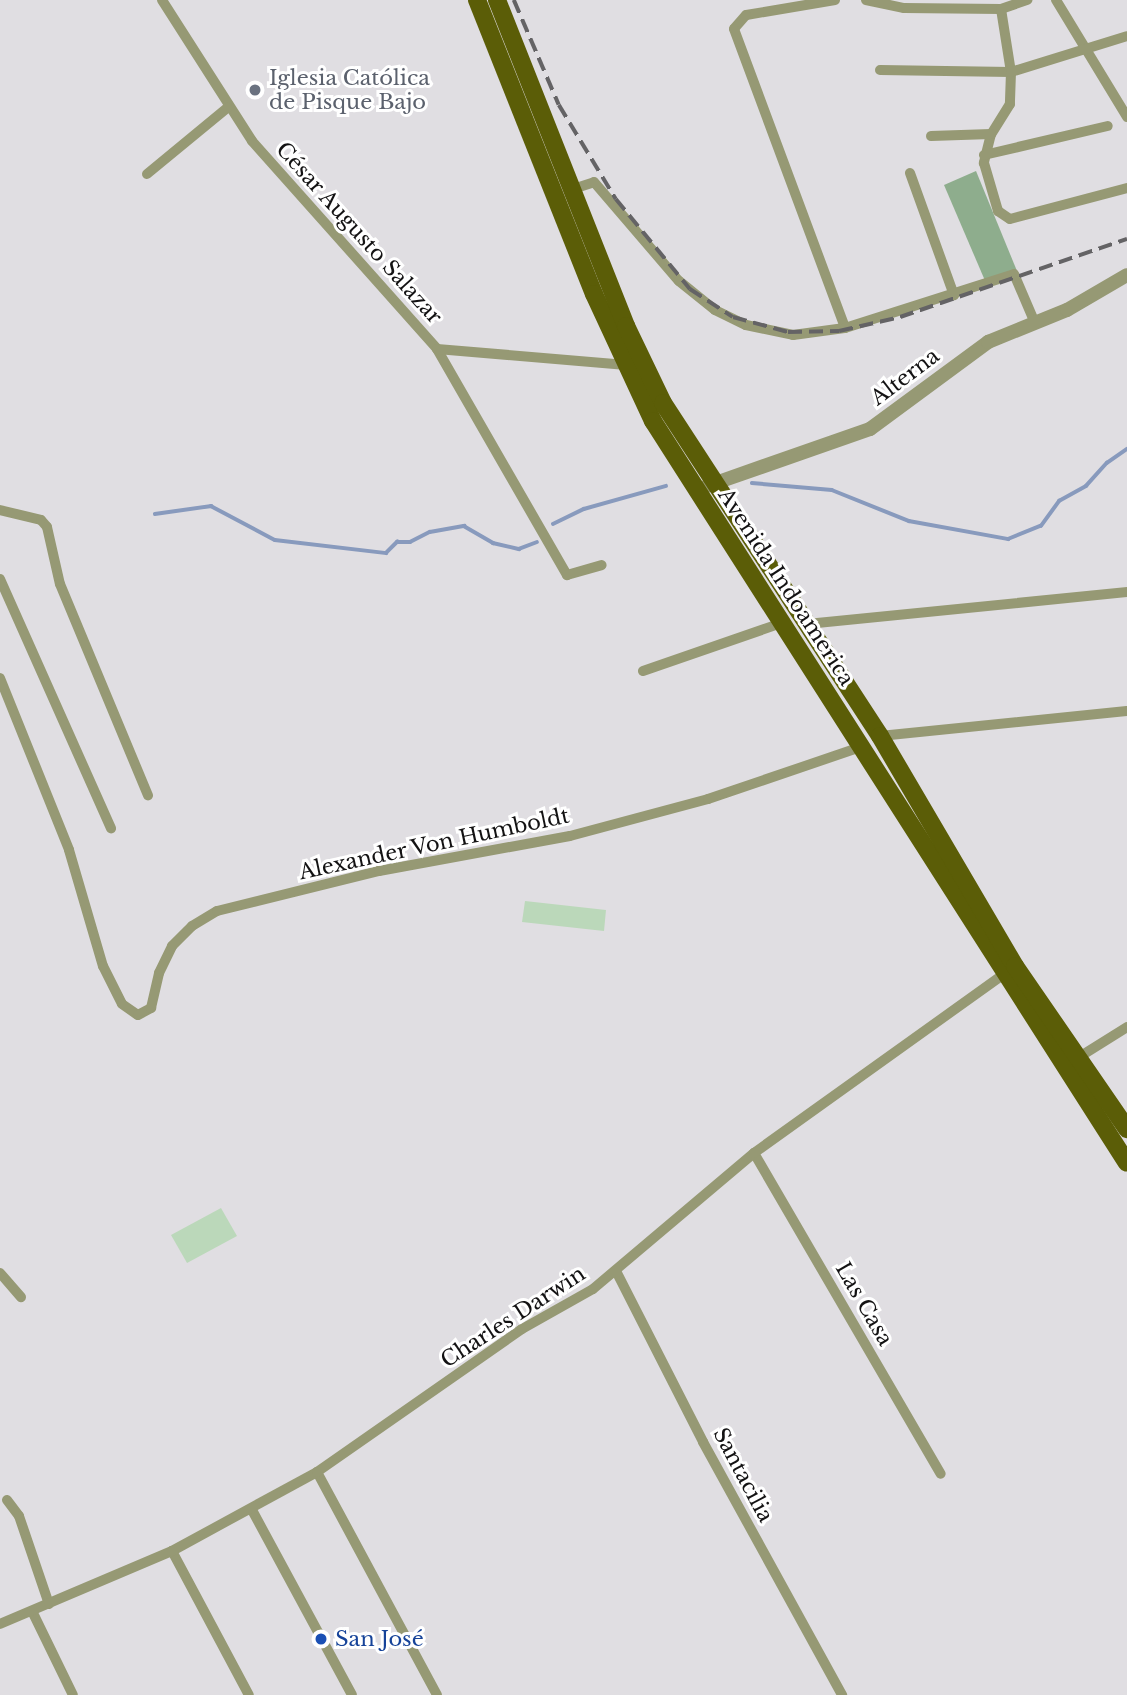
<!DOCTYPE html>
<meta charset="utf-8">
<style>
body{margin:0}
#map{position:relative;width:1127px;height:1695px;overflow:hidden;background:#e0dee2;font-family:"Libre Baskerville",serif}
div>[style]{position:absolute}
.green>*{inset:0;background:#bbd8ba}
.forest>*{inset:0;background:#8ead8d}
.stream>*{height:3.5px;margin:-1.75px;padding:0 1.75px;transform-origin:1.75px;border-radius:1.75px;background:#889abd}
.minor>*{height:10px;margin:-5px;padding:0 5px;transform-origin:5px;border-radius:5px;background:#969974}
.tertiary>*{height:14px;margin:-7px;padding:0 7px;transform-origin:7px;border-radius:7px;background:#969974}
.primary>*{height:18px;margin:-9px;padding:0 9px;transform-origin:9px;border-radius:9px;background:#5b5d07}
.rail>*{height:3.5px;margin-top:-1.75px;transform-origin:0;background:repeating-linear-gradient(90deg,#646365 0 14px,transparent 0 21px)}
.dots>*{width:19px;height:19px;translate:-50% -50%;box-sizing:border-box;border:4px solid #fff;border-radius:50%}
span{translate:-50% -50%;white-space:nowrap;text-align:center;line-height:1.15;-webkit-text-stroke:6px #fff;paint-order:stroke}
.worship-label{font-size:21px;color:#5b616d}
.left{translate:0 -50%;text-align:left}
.street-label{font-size:21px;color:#131213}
.transit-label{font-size:21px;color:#164399}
</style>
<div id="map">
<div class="green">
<div style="clip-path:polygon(525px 901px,606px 910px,604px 931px,522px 922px)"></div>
<div style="clip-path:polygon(221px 1208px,237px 1236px,187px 1263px,171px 1235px)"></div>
</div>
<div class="forest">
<div style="clip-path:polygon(976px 171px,1017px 271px,986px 283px,944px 185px)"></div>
</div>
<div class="stream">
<div style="left:752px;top:483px;width:80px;rotate:5deg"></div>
<div style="left:832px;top:490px;width:83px;rotate:21.9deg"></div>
<div style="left:909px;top:521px;width:101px;rotate:10.3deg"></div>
<div style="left:1008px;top:539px;width:35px;rotate:-22deg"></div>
<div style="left:1041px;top:526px;width:31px;rotate:-54deg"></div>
<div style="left:1059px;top:501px;width:31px;rotate:-29deg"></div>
<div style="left:1086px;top:486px;width:31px;rotate:-48deg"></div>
<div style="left:1107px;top:463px;width:24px;rotate:-35deg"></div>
<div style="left:155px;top:514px;width:57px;rotate:-8.1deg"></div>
<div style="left:211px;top:506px;width:72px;rotate:28deg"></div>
<div style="left:275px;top:540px;width:112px;rotate:6.7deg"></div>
<div style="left:386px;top:553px;width:16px;rotate:-45deg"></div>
<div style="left:397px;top:542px;width:13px"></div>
<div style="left:410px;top:542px;width:22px;rotate:-27deg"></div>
<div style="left:430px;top:532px;width:35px;rotate:-10deg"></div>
<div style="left:464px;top:526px;width:34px;rotate:30deg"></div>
<div style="left:493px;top:543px;width:27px;rotate:13deg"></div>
<div style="left:519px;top:549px;width:19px;rotate:-21deg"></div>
<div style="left:553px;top:524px;width:34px;rotate:-26deg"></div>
<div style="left:584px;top:509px;width:85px;rotate:-15.7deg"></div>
</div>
<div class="minor">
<div style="left:162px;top:0;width:167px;rotate:57.4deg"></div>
<div style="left:252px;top:141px;width:278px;rotate:48.3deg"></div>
<div style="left:437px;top:349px;width:261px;rotate:60.1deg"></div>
<div style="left:567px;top:575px;width:36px;rotate:-16deg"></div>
<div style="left:835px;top:0;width:90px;rotate:170.4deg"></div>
<div style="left:746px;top:15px;width:18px;rotate:131deg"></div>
<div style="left:734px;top:29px;width:319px;rotate:69.6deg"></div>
<div style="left:866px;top:0;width:39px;rotate:12deg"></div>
<div style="left:904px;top:8px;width:97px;rotate:0.6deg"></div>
<div style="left:1001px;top:9px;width:28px;rotate:-19deg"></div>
<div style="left:1056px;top:0;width:137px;rotate:58.7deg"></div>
<div style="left:1001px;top:9px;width:64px;rotate:81deg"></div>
<div style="left:1011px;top:72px;width:32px;rotate:92deg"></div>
<div style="left:1010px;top:104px;width:36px;rotate:122deg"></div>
<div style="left:991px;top:134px;width:30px;rotate:104deg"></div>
<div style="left:984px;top:163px;width:50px;rotate:73.7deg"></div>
<div style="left:998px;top:211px;width:14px;rotate:34deg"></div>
<div style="left:1010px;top:219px;width:121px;rotate:-14.8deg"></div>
<div style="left:880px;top:70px;width:131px;rotate:0.9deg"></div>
<div style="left:1011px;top:72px;width:121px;rotate:-17.2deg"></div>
<div style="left:931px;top:136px;width:60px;rotate:-1.9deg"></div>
<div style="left:984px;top:155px;width:127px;rotate:-13.2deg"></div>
<div style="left:910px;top:173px;width:130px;rotate:70.2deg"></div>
<div style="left:147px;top:174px;width:104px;rotate:-39.5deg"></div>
<div style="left:573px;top:189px;width:22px;rotate:-18deg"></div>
<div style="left:594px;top:182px;width:130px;rotate:49.4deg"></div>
<div style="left:679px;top:281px;width:46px;rotate:38.9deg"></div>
<div style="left:715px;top:310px;width:34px;rotate:26deg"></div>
<div style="left:746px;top:325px;width:48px;rotate:12deg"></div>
<div style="left:793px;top:335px;width:52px;rotate:-7.7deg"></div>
<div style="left:845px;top:328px;width:177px;rotate:-17.7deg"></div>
<div style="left:1014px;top:274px;width:53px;rotate:66.8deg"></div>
<div style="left:437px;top:349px;width:193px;rotate:4.8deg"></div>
<div style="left:0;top:510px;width:42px;rotate:13.7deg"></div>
<div style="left:41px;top:520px;width:9px;rotate:49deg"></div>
<div style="left:47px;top:527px;width:58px;rotate:77.2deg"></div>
<div style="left:60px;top:584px;width:229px;rotate:67.4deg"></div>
<div style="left:0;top:579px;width:273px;rotate:66deg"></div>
<div style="left:807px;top:624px;width:322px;rotate:-5.7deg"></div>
<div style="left:643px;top:671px;width:147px;rotate:-19.1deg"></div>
<div style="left:0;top:678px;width:185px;rotate:68.1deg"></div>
<div style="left:69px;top:850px;width:121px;rotate:73.7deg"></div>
<div style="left:103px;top:966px;width:42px;rotate:63.4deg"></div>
<div style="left:122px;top:1004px;width:19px;rotate:35deg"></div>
<div style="left:138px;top:1015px;width:15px;rotate:-28deg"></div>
<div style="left:151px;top:1008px;width:36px;rotate:-77deg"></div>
<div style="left:159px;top:973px;width:30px;rotate:-64deg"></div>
<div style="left:172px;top:946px;width:28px;rotate:-45deg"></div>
<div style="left:192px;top:926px;width:29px;rotate:-31deg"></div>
<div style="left:217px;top:911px;width:167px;rotate:-13.9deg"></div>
<div style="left:379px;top:871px;width:194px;rotate:-10.4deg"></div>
<div style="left:570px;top:836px;width:143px;rotate:-15deg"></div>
<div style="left:708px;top:799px;width:162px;rotate:-18.8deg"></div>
<div style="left:880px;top:736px;width:248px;rotate:-5.8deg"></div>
<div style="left:1076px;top:1059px;width:60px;rotate:-32.1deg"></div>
<div style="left:754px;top:1153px;width:371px;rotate:59.8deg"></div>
<div style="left:616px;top:1271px;width:192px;rotate:63deg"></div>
<div style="left:703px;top:1442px;width:289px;rotate:61.2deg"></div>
<div style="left:0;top:1273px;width:32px;rotate:49deg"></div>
<div style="left:317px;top:1472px;width:253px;rotate:61.7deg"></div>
<div style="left:7px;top:1500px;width:20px;rotate:53deg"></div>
<div style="left:19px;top:1516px;width:93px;rotate:71.2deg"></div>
<div style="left:252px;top:1510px;width:210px;rotate:61.6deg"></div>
<div style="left:172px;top:1551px;width:163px;rotate:61.9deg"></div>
<div style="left:32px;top:1611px;width:93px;rotate:64deg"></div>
<div style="left:0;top:1624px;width:187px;rotate:-23deg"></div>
<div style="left:172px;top:1551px;width:165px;rotate:-28.6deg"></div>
<div style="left:317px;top:1472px;width:250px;rotate:-34.9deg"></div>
<div style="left:522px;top:1329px;width:81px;rotate:-29.4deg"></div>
<div style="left:593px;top:1289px;width:211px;rotate:-40.2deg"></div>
<div style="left:754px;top:1153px;width:315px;rotate:-35.6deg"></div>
</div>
<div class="tertiary">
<div style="left:707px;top:486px;width:173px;rotate:-19.3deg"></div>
<div style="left:870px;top:429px;width:147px;rotate:-36.4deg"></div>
<div style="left:988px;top:342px;width:85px;rotate:-22.1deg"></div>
<div style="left:1067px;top:310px;width:69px;rotate:-30.3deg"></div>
</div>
<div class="primary">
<div style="left:477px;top:0;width:316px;rotate:68.3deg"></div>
<div style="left:594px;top:294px;width:140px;rotate:65.1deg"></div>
<div style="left:653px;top:421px;width:880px;rotate:57.43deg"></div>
<div style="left:497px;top:0;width:351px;rotate:68.4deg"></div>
<div style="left:626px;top:326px;width:85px;rotate:64.3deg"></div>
<div style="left:663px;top:403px;width:397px;rotate:56.9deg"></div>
<div style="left:880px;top:736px;width:267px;rotate:59.6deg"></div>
<div style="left:1015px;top:966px;width:198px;rotate:55.5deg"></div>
</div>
<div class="rail">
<div style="left:514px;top:0;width:114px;rotate:66.8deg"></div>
<div style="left:559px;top:105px;width:110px;rotate:58.8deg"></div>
<div style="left:616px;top:199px;width:117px;rotate:50.6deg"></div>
<div style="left:690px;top:289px;width:51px;rotate:33.1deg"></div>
<div style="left:733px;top:317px;width:57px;rotate:15.3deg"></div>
<div style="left:788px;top:332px;width:51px;rotate:-1.1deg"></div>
<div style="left:839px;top:331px;width:63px;rotate:-12.9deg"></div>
<div style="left:900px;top:317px;width:240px;rotate:-19deg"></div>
</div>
<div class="dots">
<div style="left:255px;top:90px;background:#6b7280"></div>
<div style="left:321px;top:1639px;background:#1a4fb4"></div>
</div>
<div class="worship-label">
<span class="left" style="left:269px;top:90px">Iglesia Católica<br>de Pisque Bajo</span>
</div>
<div class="street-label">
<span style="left:359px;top:233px;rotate:48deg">César Augusto Salazar</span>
<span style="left:905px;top:377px;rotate:-37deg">Alterna</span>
<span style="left:786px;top:587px;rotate:57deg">Avenida Indoamerica</span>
<span style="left:434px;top:844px;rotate:-12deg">Alexander Von Humboldt</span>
<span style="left:864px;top:1304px;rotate:60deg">Las Casa</span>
<span style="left:513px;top:1317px;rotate:-33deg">Charles Darwin</span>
<span style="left:743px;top:1475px;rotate:62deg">Santacilia</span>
</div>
<div class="transit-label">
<span class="left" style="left:335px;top:1639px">San José</span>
</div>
</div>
